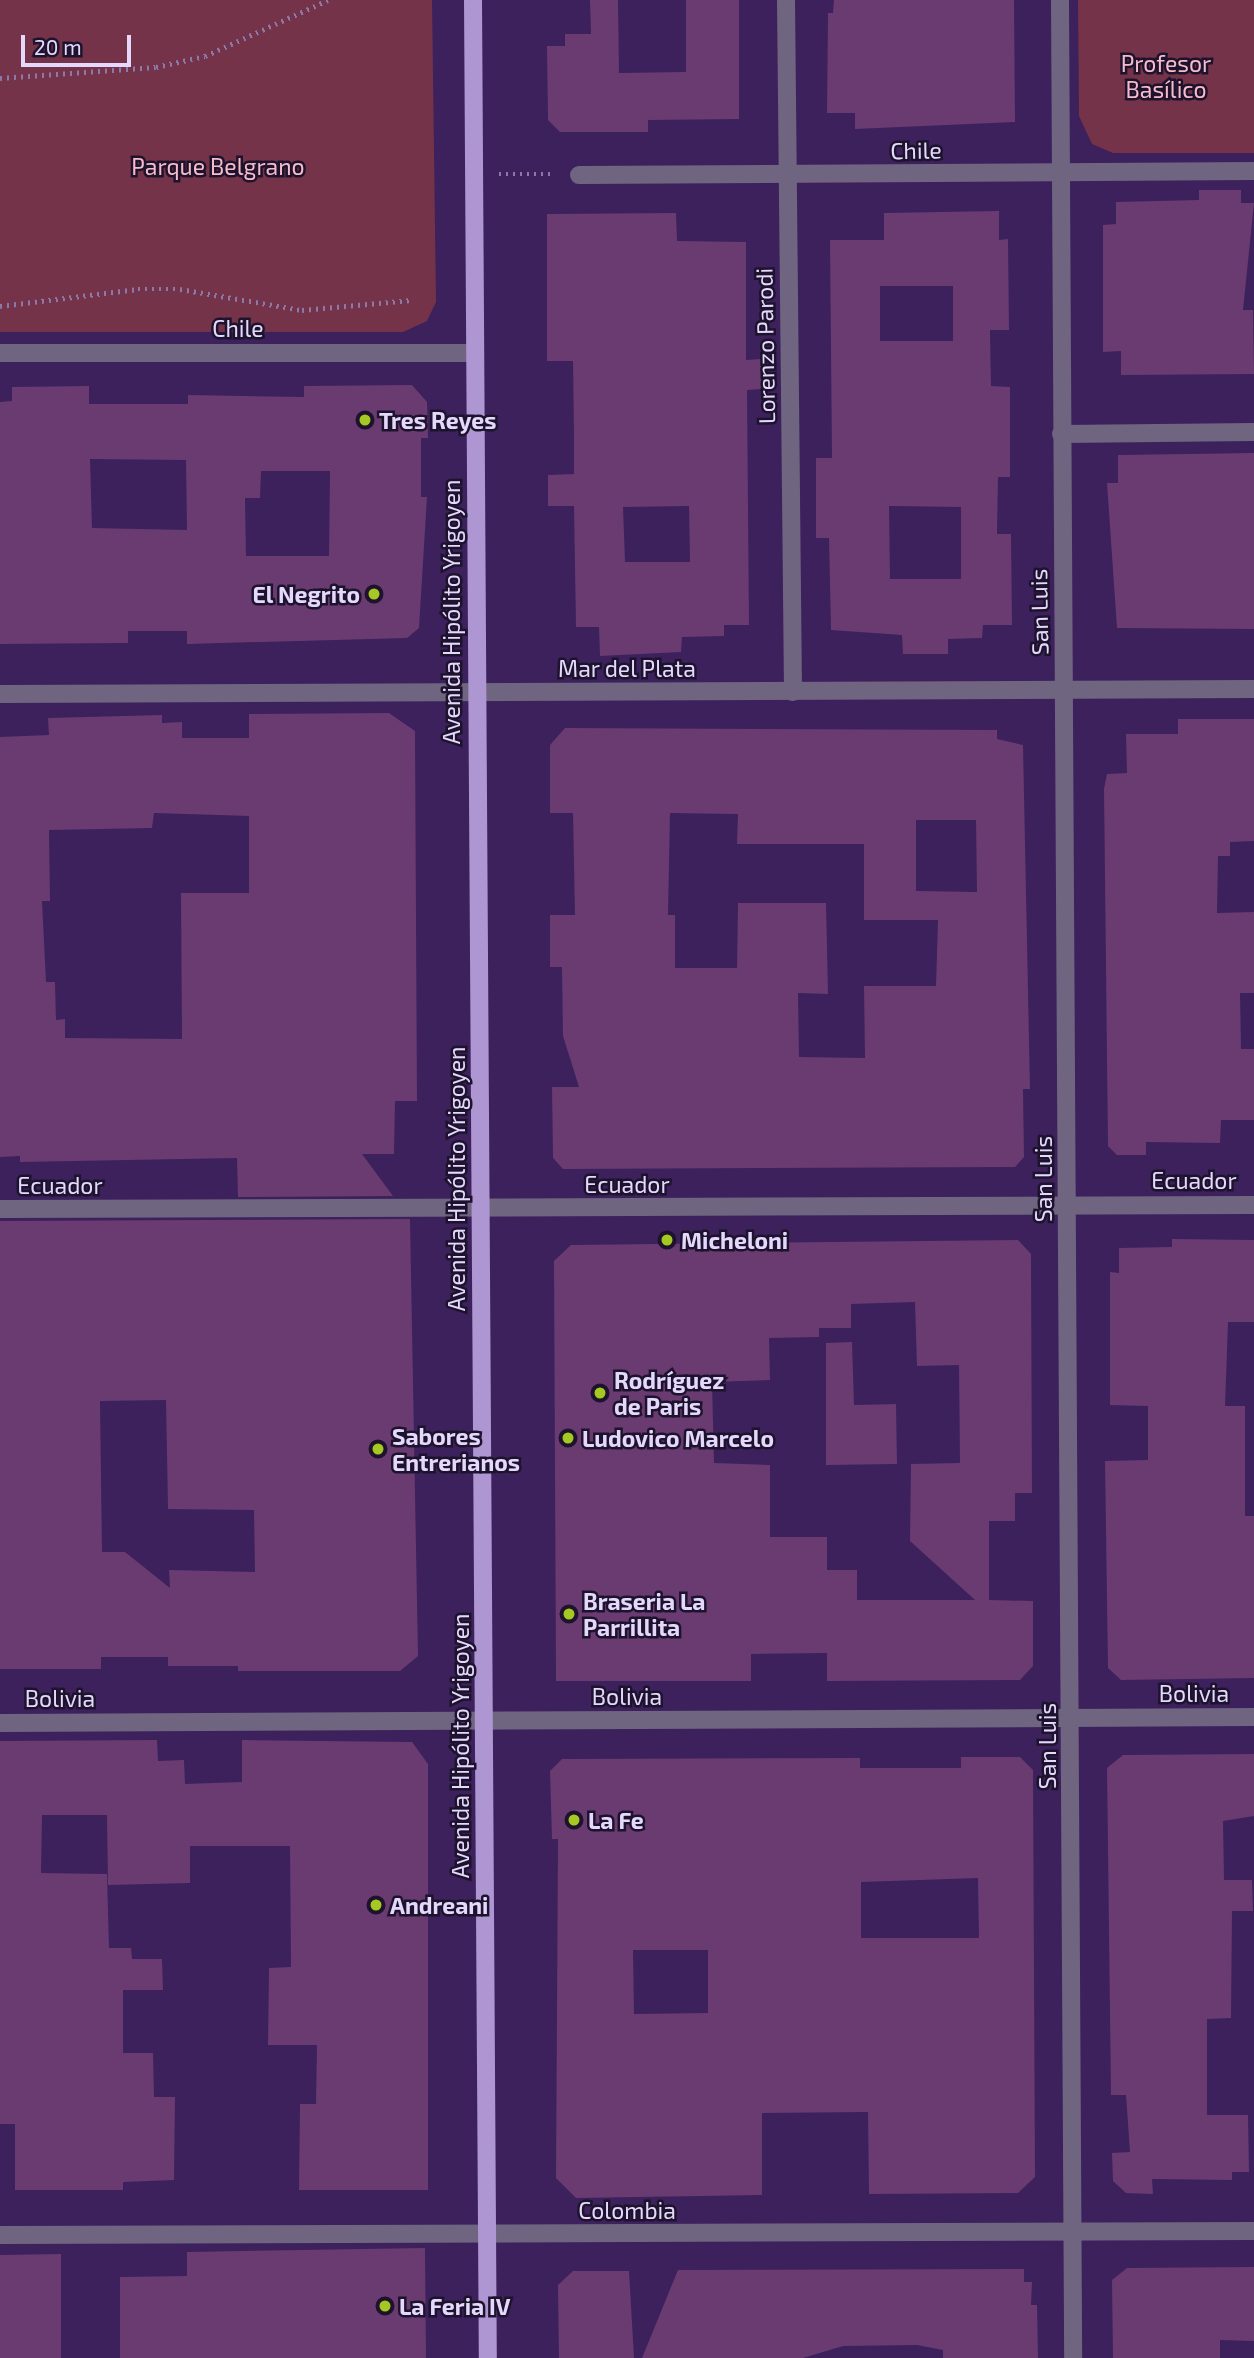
<!DOCTYPE html>
<meta charset="utf-8">
<style>
body{margin:0}
#map{position:relative;width:1254px;height:2358px;overflow:hidden;background:#3c215c;font-family:"Exo 2",sans-serif}
div>[style]{position:absolute}
.green>*{inset:0;background:#743348}
.building>*{inset:0;background:#693b71}
.path>*{height:4.5px;margin-top:-2.25px;transform-origin:0;background:repeating-linear-gradient(90deg,#8d79a9 0 2px,transparent 0 7px)}
.minor>*{height:18px;margin:-9px;padding:0 9px;transform-origin:9px;border-radius:9px;background:#6f6581}
.major>*{height:18px;margin:-9px;padding:0 9px;transform-origin:9px;border-radius:9px;background:#ad96d1}
.dots>*{width:19px;height:19px;translate:-50% -50%;box-sizing:border-box;border:4px solid #1e132d;border-radius:50%}
span{translate:-50% -50%;white-space:nowrap;text-align:center;line-height:1.15;-webkit-text-stroke:5px #1e132d;paint-order:stroke}
.park-label{font-size:23px;color:#f7bbca}
.street-label{font-size:23px;color:#e5d8fd}
.poi-label{font-size:23px;color:#e5d8fd;font-weight:700}
.left{translate:0 -50%;text-align:left}
.right{translate:-100% -50%;text-align:right}
.scale{position:absolute;left:21px;top:35px;width:110px;height:32px;box-sizing:border-box;border:4px solid #e5d8fd;border-top:0;padding-left:9px;font-size:21px;line-height:24px;white-space:nowrap;color:#e5d8fd;-webkit-text-stroke:5px #1e132d;paint-order:stroke}
</style>
<div id="map">
<div class="green">
<div style="clip-path:polygon(0 0,432px 0,436px 302px,427px 321px,403px 332px,0 332px)"></div>
<div style="clip-path:polygon(1078px 0,1254px 0,1254px 153px,1113px 153px,1092px 144px,1079px 116px)"></div>
</div>
<div class="building">
<div style="clip-path:polygon(590px 0,618px 0,619px 73px,686px 72px,686px 0,739px 0,739px 119px,648px 120px,648px 132px,560px 132px,548px 120px,547px 46px,565px 46px,565px 34px,591px 34px)"></div>
<div style="clip-path:polygon(834px 0,1014px 0,1015px 122px,855px 129px,855px 113px,827px 113px,828px 13px,833px 13px)"></div>
<div style="clip-path:polygon(1199px 190px,1241px 190px,1241px 203px,1254px 203px,1243px 310px,1253px 310px,1254px 374px,1121px 375px,1121px 351px,1103px 352px,1103px 225px,1116px 224px,1116px 202px,1199px 200px)"></div>
<div style="clip-path:polygon(evenodd,999px 211px,999px 240px,1008px 239px,1009px 330px,990px 330px,991px 386px,1010px 387px,1010px 477px,998px 477px,997px 534px,1011px 534px,1012px 625px,983px 625px,982px 638px,948px 639px,948px 654px,903px 654px,902px 635px,831px 630px,829px 538px,816px 538px,816px 458px,832px 458px,830px 240px,884px 240px,884px 213px,999px 211px,880px 286px,953px 286px,953px 341px,880px 341px,880px 286px,999px 211px,889px 506px,961px 507px,961px 579px,890px 579px,889px 506px)"></div>
<div style="clip-path:polygon(evenodd,676px 213px,677px 241px,746px 242px,746px 360px,761px 359px,761px 389px,747px 390px,749px 625px,724px 625px,724px 636px,682px 637px,681px 652px,600px 656px,599px 627px,576px 627px,574px 506px,548px 506px,548px 475px,574px 474px,574px 435px,573px 361px,547px 361px,547px 214px,676px 213px,689px 506px,690px 562px,625px 562px,623px 507px,689px 506px)"></div>
<div style="clip-path:polygon(evenodd,412px 385px,427px 402px,428px 438px,421px 438px,421px 497px,427px 497px,419px 628px,407px 638px,187px 644px,187px 631px,128px 631px,128px 643px,0 644px,0 402px,12px 401px,12px 387px,89px 386px,89px 404px,188px 404px,188px 395px,304px 397px,304px 386px,412px 385px,90px 459px,186px 460px,187px 530px,92px 528px,90px 459px,412px 385px,261px 471px,330px 471px,329px 556px,246px 556px,245px 498px,260px 498px,261px 471px)"></div>
<div style="clip-path:polygon(1254px 453px,1254px 629px,1117px 628px,1107px 483px,1118px 483px,1118px 455px)"></div>
<div style="clip-path:polygon(evenodd,389px 713px,415px 731px,417px 1101px,395px 1101px,394px 1154px,362px 1154px,393px 1196px,238px 1197px,237px 1158px,20px 1162px,20px 1156px,0 1157px,0 737px,49px 735px,48px 718px,162px 715px,162px 723px,182px 722px,182px 738px,249px 738px,249px 714px,389px 713px,154px 813px,249px 816px,249px 893px,181px 893px,182px 1039px,65px 1038px,65px 1019px,56px 1020px,55px 982px,46px 982px,42px 901px,50px 901px,49px 830px,152px 828px,154px 813px)"></div>
<div style="clip-path:polygon(1178px 719px,1254px 719px,1254px 841px,1230px 842px,1230px 856px,1218px 856px,1217px 913px,1254px 912px,1254px 993px,1240px 993px,1241px 1049px,1254px 1049px,1254px 1120px,1221px 1120px,1220px 1143px,1146px 1142px,1146px 1155px,1117px 1155px,1108px 1146px,1104px 789px,1107px 774px,1127px 773px,1126px 734px,1178px 734px)"></div>
<div style="clip-path:polygon(evenodd,565px 728px,997px 730px,997px 739px,1023px 745px,1030px 1089px,1023px 1089px,1024px 1157px,1015px 1167px,563px 1169px,553px 1158px,552px 1087px,579px 1087px,563px 1036px,562px 967px,550px 967px,550px 915px,575px 915px,573px 813px,550px 813px,550px 745px,565px 728px,670px 813px,738px 814px,737px 844px,864px 844px,864px 920px,938px 920px,936px 986px,864px 986px,865px 1058px,799px 1057px,798px 993px,828px 994px,826px 903px,738px 903px,737px 968px,675px 968px,675px 915px,668px 915px,670px 813px,565px 728px,916px 820px,976px 820px,977px 892px,916px 891px,916px 820px)"></div>
<div style="clip-path:polygon(evenodd,410px 1219px,418px 1656px,400px 1671px,238px 1671px,238px 1666px,168px 1666px,168px 1657px,101px 1657px,101px 1669px,0 1669px,0 1221px,410px 1219px,166px 1400px,168px 1509px,254px 1510px,255px 1572px,169px 1570px,170px 1588px,125px 1552px,102px 1552px,100px 1401px,166px 1400px)"></div>
<div style="clip-path:polygon(1172px 1239px,1254px 1240px,1254px 1322px,1228px 1322px,1225px 1406px,1245px 1406px,1245px 1516px,1254px 1516px,1254px 1678px,1121px 1680px,1108px 1668px,1105px 1461px,1148px 1460px,1148px 1406px,1110px 1405px,1110px 1272px,1119px 1273px,1119px 1248px,1172px 1247px)"></div>
<div style="clip-path:polygon(evenodd,1018px 1240px,1031px 1254px,1032px 1493px,1015px 1493px,1015px 1521px,989px 1521px,989px 1600px,1033px 1601px,1033px 1666px,1020px 1680px,827px 1681px,827px 1653px,751px 1654px,751px 1681px,556px 1681px,554px 1261px,571px 1245px,1018px 1240px,915px 1302px,917px 1366px,959px 1365px,960px 1463px,911px 1464px,910px 1541px,975px 1600px,857px 1600px,857px 1570px,827px 1570px,827px 1537px,770px 1537px,770px 1465px,714px 1463px,712px 1382px,770px 1380px,769px 1338px,819px 1337px,819px 1328px,851px 1328px,851px 1304px,915px 1302px)"></div>
<div style="clip-path:polygon(852px 1342px,854px 1405px,896px 1404px,897px 1464px,826px 1465px,826px 1343px)"></div>
<div style="clip-path:polygon(157px 1740px,158px 1761px,184px 1760px,185px 1784px,242px 1782px,242px 1740px,412px 1742px,428px 1764px,428px 2190px,299px 2190px,300px 2104px,316px 2104px,317px 2045px,268px 2045px,269px 1968px,291px 1967px,290px 1846px,190px 1846px,190px 1883px,108px 1885px,107px 1815px,42px 1815px,41px 1873px,107px 1874px,109px 1948px,131px 1948px,132px 1959px,162px 1959px,163px 1990px,123px 1990px,123px 2053px,153px 2053px,154px 2097px,175px 2097px,174px 2180px,123px 2182px,123px 2190px,15px 2190px,15px 2124px,0 2124px,0 1741px)"></div>
<div style="clip-path:polygon(1254px 1754px,1254px 1816px,1223px 1821px,1224px 1880px,1252px 1880px,1253px 1911px,1232px 1911px,1231px 2018px,1207px 2019px,1207px 2115px,1248px 2115px,1249px 2172px,1232px 2172px,1232px 2180px,1152px 2179px,1153px 2194px,1126px 2193px,1113px 2181px,1112px 2153px,1130px 2152px,1126px 2095px,1111px 2095px,1107px 1768px,1123px 1755px)"></div>
<div style="clip-path:polygon(evenodd,961px 1757px,1020px 1757px,1033px 1770px,1035px 2177px,1018px 2193px,869px 2194px,868px 2112px,762px 2113px,762px 2195px,576px 2198px,556px 2178px,558px 1839px,552px 1839px,550px 1771px,562px 1759px,860px 1758px,860px 1768px,961px 1768px,961px 1757px,978px 1878px,979px 1938px,861px 1938px,861px 1882px,978px 1878px,961px 1757px,633px 1950px,708px 1950px,708px 2013px,634px 2014px,633px 1950px)"></div>
<div style="clip-path:polygon(425px 2248px,426px 2358px,120px 2358px,120px 2277px,187px 2276px,187px 2252px)"></div>
<div style="clip-path:polygon(61px 2254px,61px 2358px,0 2358px,0 2255px)"></div>
<div style="clip-path:polygon(1254px 2267px,1254px 2341px,1220px 2340px,1220px 2358px,1113px 2358px,1112px 2280px,1127px 2268px)"></div>
<div style="clip-path:polygon(1024px 2269px,1024px 2282px,1032px 2282px,1031px 2305px,1037px 2305px,1038px 2358px,943px 2358px,943px 2350px,917px 2345px,843px 2346px,803px 2358px,642px 2358px,678px 2270px)"></div>
<div style="clip-path:polygon(573px 2271px,629px 2271px,634px 2358px,559px 2358px,558px 2285px)"></div>
</div>
<div class="path">
<div style="left:0;top:78px;width:156px;rotate:-4deg"></div>
<div style="left:156px;top:67px;width:50px;rotate:-12.7deg"></div>
<div style="left:205px;top:56px;width:135px;rotate:-24.5deg"></div>
<div style="left:499px;top:174px;width:54px"></div>
<div style="left:0;top:306px;width:139px;rotate:-7deg"></div>
<div style="left:138px;top:289px;width:42px"></div>
<div style="left:180px;top:289px;width:124px;rotate:9.8deg"></div>
<div style="left:302px;top:310px;width:110px;rotate:-5.2deg"></div>
</div>
<div class="minor">
<div style="left:786px;top:0;width:692px;rotate:89.42deg"></div>
<div style="left:1060px;top:0;width:2358px;rotate:89.68deg"></div>
<div style="left:579px;top:175px;width:675px;rotate:-0.34deg"></div>
<div style="left:0;top:353px;width:475px"></div>
<div style="left:1061px;top:434px;width:193px;rotate:-0.6deg"></div>
<div style="left:0;top:694px;width:1254px;rotate:-0.23deg"></div>
<div style="left:0;top:1209px;width:1254px;rotate:-0.18deg"></div>
<div style="left:0;top:1723px;width:1254px;rotate:-0.27deg"></div>
<div style="left:0;top:2235px;width:1254px;rotate:-0.18deg"></div>
</div>
<div class="major">
<div style="left:473px;top:0;width:2358px;rotate:89.64deg"></div>
</div>
<div class="dots">
<div style="left:365px;top:420px;background:#a5c822"></div>
<div style="left:374px;top:594px;background:#a5c822"></div>
<div style="left:667px;top:1240px;background:#a5c822"></div>
<div style="left:600px;top:1393px;background:#a5c822"></div>
<div style="left:568px;top:1438px;background:#a5c822"></div>
<div style="left:378px;top:1449px;background:#a5c822"></div>
<div style="left:569px;top:1614px;background:#a5c822"></div>
<div style="left:574px;top:1820px;background:#a5c822"></div>
<div style="left:376px;top:1905px;background:#a5c822"></div>
<div style="left:385px;top:2306px;background:#a5c822"></div>
</div>
<div class="park-label">
<span style="left:1166px;top:76px">Profesor<br>Basílico</span>
<span style="left:218px;top:166px">Parque Belgrano</span>
</div>
<div class="street-label">
<span style="left:916px;top:150px;rotate:-1deg">Chile</span>
<span style="left:238px;top:328px">Chile</span>
<span style="left:765px;top:346px;rotate:-91deg">Lorenzo Parodi</span>
<span style="left:451px;top:612px;rotate:-90deg">Avenida Hipólito Yrigoyen</span>
<span style="left:1039px;top:612px;rotate:-91deg">San Luis</span>
<span style="left:627px;top:668px">Mar del Plata</span>
<span style="left:456px;top:1179px;rotate:-90deg">Avenida Hipólito Yrigoyen</span>
<span style="left:1043px;top:1179px;rotate:-90deg">San Luis</span>
<span style="left:1194px;top:1180px">Ecuador</span>
<span style="left:627px;top:1184px">Ecuador</span>
<span style="left:60px;top:1185px">Ecuador</span>
<span style="left:1194px;top:1693px">Bolivia</span>
<span style="left:627px;top:1696px">Bolivia</span>
<span style="left:60px;top:1698px">Bolivia</span>
<span style="left:460px;top:1746px;rotate:-90deg">Avenida Hipólito Yrigoyen</span>
<span style="left:1047px;top:1746px;rotate:-90deg">San Luis</span>
<span style="left:627px;top:2210px">Colombia</span>
</div>
<div class="poi-label">
<span class="left" style="left:379px;top:420px">Tres Reyes</span>
<span class="right" style="left:360px;top:594px">El Negrito</span>
<span class="left" style="left:681px;top:1240px">Micheloni</span>
<span class="left" style="left:614px;top:1393px">Rodríguez<br>de Paris</span>
<span class="left" style="left:392px;top:1449px">Sabores<br>Entrerianos</span>
<span class="left" style="left:582px;top:1438px">Ludovico Marcelo</span>
<span class="left" style="left:583px;top:1614px">Braseria La<br>Parrillita</span>
<span class="left" style="left:588px;top:1820px">La Fe</span>
<span class="left" style="left:390px;top:1905px">Andreani</span>
<span class="left" style="left:399px;top:2306px">La Feria IV</span>
</div>
<div class="scale">20 m</div>
</div>
